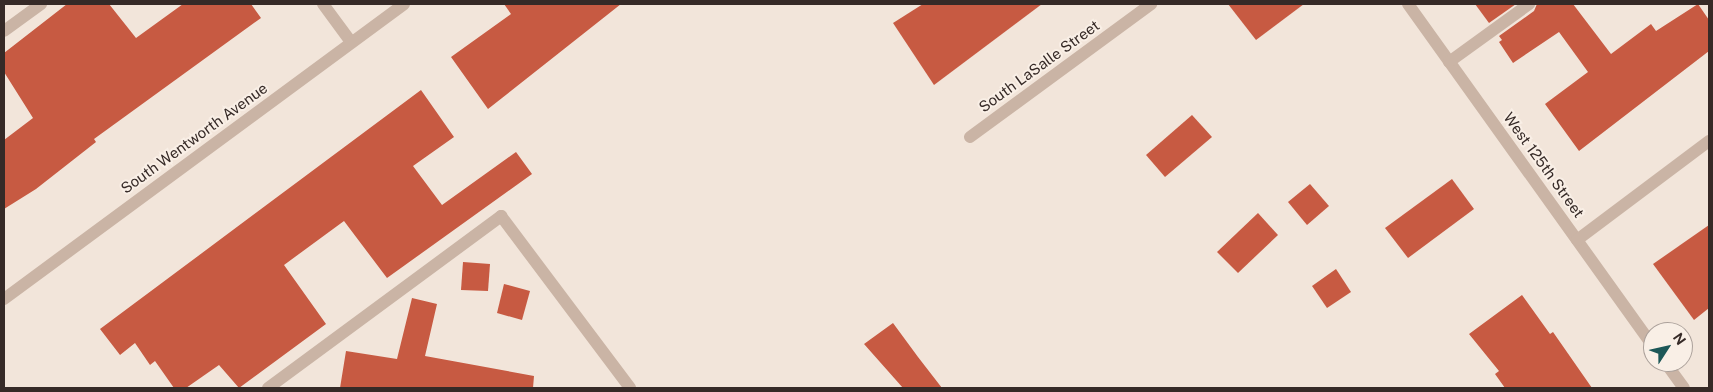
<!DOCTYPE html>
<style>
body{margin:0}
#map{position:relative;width:1713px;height:392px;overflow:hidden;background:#f2e5da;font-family:"Public Sans",sans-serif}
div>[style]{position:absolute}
.building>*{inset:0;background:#c75a42}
.minor>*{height:12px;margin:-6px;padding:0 6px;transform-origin:6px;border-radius:6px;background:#cab4a5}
span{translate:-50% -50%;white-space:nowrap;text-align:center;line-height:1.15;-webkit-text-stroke:4px #f9efe6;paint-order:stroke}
.street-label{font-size:15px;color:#362a27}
.frame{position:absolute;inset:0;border:5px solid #362a27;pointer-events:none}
.north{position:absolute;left:1643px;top:322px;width:50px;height:50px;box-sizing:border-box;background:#f9efe6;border:1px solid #aba09a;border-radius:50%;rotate:55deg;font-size:14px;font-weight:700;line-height:20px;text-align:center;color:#362a27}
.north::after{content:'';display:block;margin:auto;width:18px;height:22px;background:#1c5757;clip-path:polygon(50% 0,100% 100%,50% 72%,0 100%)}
</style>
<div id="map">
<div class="building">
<div style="clip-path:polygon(67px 4px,109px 4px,136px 38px,183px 4px,251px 4px,261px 18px,94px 139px,96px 142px,36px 189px,4px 209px,4px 140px,33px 118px,4px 72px,4px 53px)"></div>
<div style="clip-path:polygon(504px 4px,621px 4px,488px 109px,451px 57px,511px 14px)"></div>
<div style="clip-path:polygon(923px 4px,1042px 4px,934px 85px,893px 23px)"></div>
<div style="clip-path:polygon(1228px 4px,1304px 4px,1256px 40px)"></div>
<div style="clip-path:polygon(1475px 4px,1516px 4px,1489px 23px)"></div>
<div style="clip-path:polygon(1537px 4px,1573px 4px,1611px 54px,1651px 24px,1656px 31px,1698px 4px,1709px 20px,1709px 51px,1579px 151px,1545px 104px,1588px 72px,1559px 32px,1513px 63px,1499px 42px,1502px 40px,1499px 36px,1534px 11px)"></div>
<div style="clip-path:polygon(421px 90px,454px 137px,413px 166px,442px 205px,516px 152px,532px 174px,387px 278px,344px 221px,284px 265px,326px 324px,239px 388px,219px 365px,186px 388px,174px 388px,155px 361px,150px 365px,135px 343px,120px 355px,100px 329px)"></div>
<div style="clip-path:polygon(1192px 115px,1212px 137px,1165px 177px,1146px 155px)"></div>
<div style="clip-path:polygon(1452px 179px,1474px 209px,1408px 258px,1385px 228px)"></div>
<div style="clip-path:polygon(1310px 184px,1329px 206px,1307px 225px,1288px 202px)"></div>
<div style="clip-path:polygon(1258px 213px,1278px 235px,1238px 273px,1217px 252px)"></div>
<div style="clip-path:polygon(1709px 225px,1709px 308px,1694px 320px,1653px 264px)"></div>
<div style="clip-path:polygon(463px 262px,490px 264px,488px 291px,461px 290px)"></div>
<div style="clip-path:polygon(1336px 269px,1351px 292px,1327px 308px,1312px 286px)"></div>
<div style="clip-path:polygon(504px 284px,530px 291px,522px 320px,497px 313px)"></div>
<div style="clip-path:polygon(1522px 295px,1550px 334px,1553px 332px,1592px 388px,1505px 388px,1495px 374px,1499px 371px,1469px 334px)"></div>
<div style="clip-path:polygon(412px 298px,437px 304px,425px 356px,534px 376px,533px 388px,340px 388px,346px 351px,397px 359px)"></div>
<div style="clip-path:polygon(893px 323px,918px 357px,942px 388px,903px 388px,864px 344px)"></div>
</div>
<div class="minor">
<div style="left:323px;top:4px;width:47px;rotate:53.6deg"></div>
<div style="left:1408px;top:4px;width:421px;rotate:54.4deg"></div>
<div style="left:4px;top:31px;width:46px;rotate:-36.1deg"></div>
<div style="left:1449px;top:62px;width:99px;rotate:-35.9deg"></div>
<div style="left:970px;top:137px;width:225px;rotate:-36.3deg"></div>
<div style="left:1577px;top:240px;width:165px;rotate:-36.9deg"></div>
<div style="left:4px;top:299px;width:497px;rotate:-36.4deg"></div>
<div style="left:1665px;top:362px;width:32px;rotate:54deg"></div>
<div style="left:268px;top:388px;width:290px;rotate:-36.4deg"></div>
<div style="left:501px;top:216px;width:215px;rotate:53.1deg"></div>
</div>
<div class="street-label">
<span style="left:1039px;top:66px;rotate:-36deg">South LaSalle Street</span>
<span style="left:194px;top:138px;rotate:-36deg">South Wentworth Avenue</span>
<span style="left:1544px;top:165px;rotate:54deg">West 125th Street</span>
</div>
<div class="frame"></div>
<div class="north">N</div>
</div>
